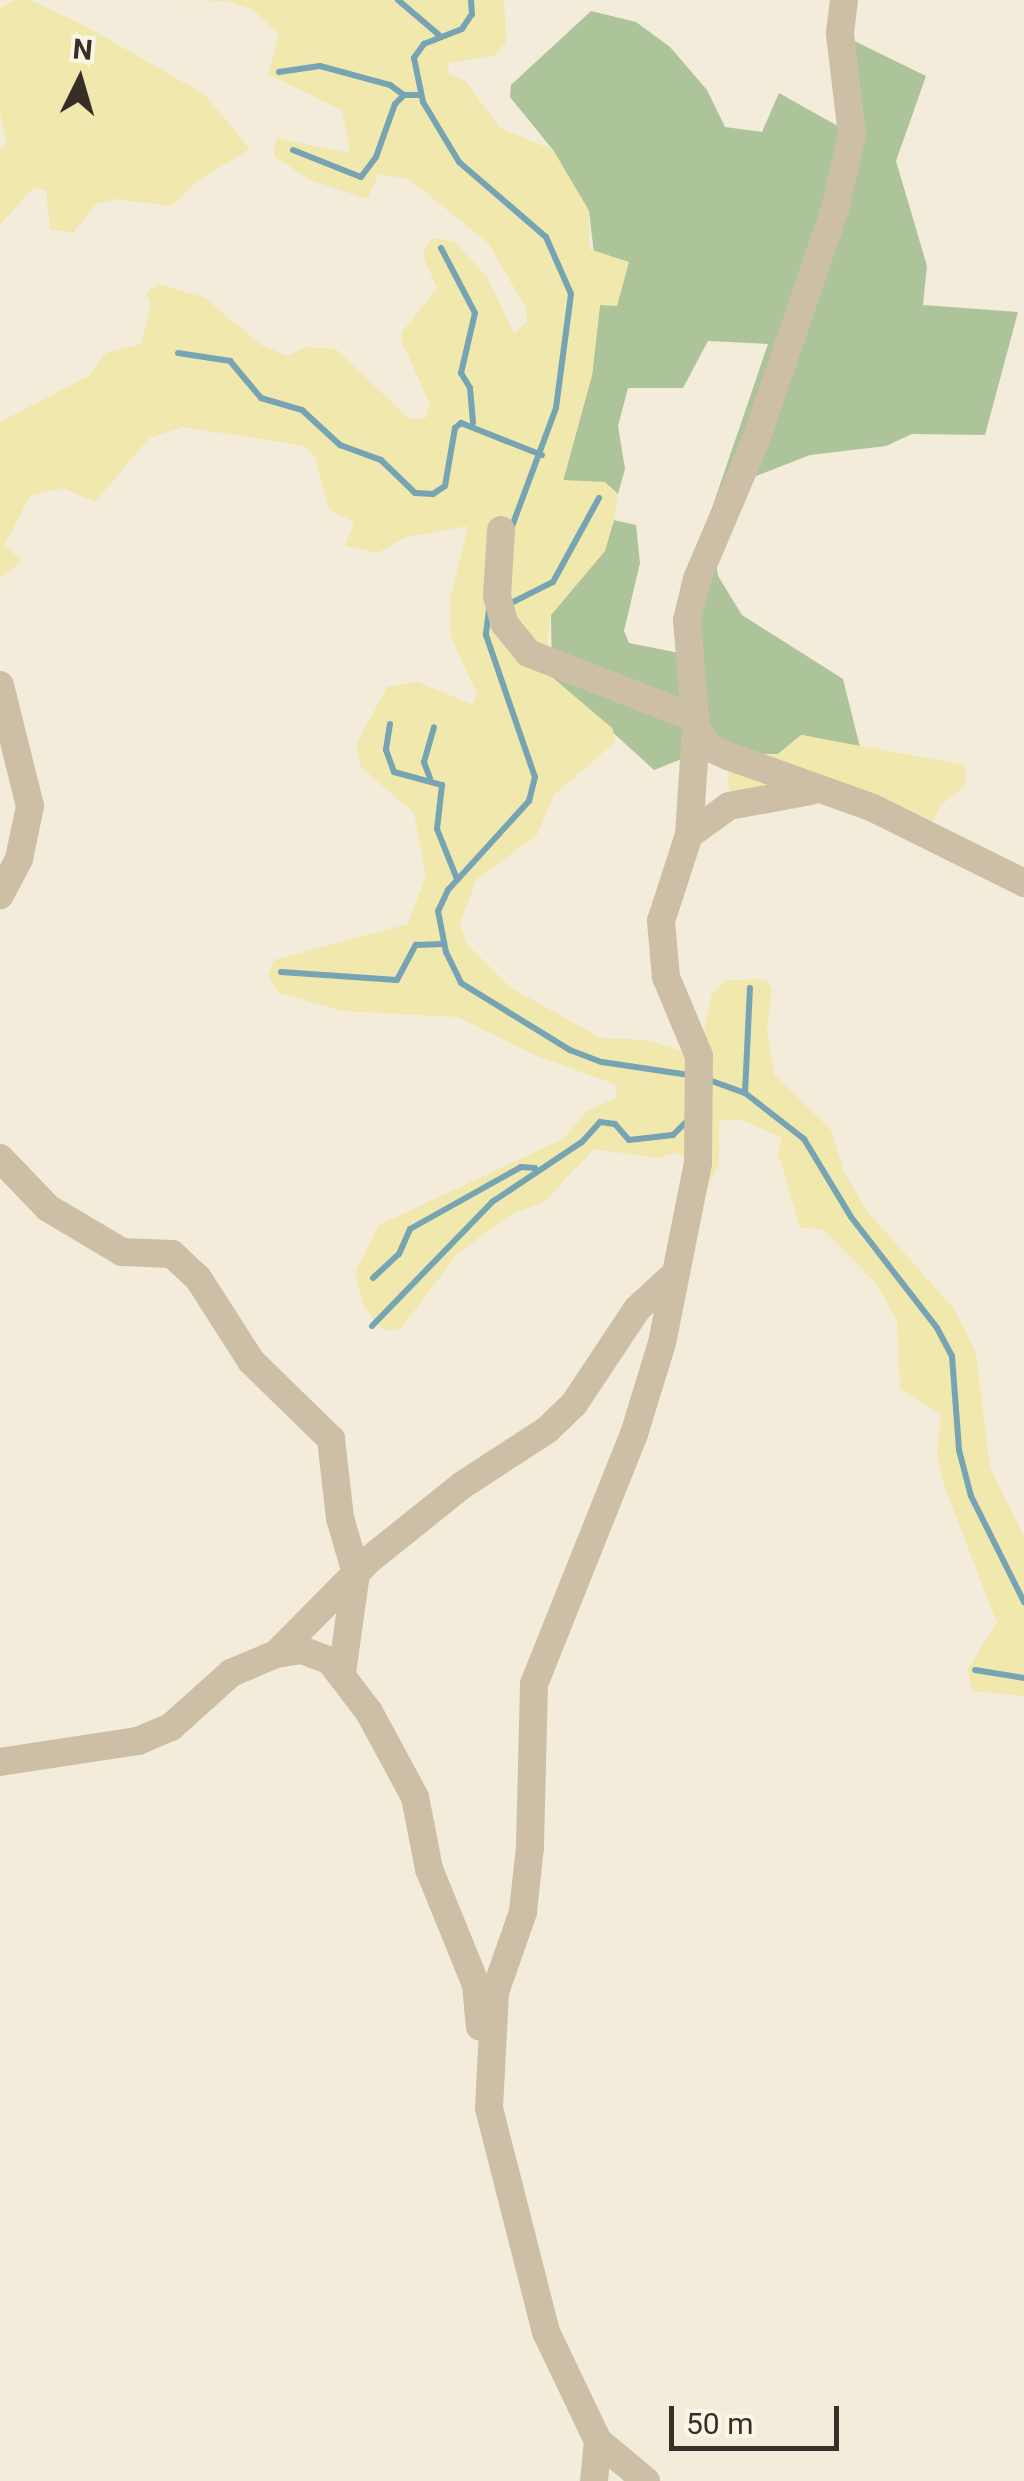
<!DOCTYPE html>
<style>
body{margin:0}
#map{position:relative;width:1024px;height:2481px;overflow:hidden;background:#f3ecda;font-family:Roboto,sans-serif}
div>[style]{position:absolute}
.green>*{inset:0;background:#adc399}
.sand>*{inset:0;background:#f1e8ae}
.stream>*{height:6px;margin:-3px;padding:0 3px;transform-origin:3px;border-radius:3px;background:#77a4b2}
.minor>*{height:28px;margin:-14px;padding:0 14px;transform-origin:14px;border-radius:14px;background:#ccbfa5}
span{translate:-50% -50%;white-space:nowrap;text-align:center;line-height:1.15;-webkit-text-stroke:9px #fbf5e7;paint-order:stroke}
.north{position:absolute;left:30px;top:30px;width:100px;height:100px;-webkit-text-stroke:8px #fbf5e7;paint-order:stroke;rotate:5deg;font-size:28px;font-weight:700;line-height:40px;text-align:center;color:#372f27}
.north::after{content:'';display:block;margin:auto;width:35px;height:45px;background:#372f27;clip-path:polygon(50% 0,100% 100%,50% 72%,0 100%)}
.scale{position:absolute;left:669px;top:2406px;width:170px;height:45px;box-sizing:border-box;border:5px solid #372f27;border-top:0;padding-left:12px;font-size:30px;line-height:35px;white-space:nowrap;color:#372f27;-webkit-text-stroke:8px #fbf5e7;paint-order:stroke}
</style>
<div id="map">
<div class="green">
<div style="clip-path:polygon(591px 11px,636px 22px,670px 47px,707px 90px,725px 127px,762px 132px,779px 93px,852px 134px,840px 34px,926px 76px,896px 161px,927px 266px,923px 305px,1018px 312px,985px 435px,912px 434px,886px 446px,810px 455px,738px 483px,713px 541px,718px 576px,742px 615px,843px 679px,860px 747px,802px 735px,778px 754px,694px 754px,654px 770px,552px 677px,551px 615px,604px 551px,614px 520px,636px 525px,640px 563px,624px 631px,629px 643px,689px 655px,695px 558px,768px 344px,708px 341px,683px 388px,628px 388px,618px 426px,625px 469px,618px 494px,604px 482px,563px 481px,592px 375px,600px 304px,589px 211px,553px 150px,510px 97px,511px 85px)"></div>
</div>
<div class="sand">
<div style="clip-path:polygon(15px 0,30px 0,87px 27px,204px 94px,250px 149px,196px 182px,172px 206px,116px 199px,96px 204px,73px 233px,50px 229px,46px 190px,34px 188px,0 224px,0 149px,7px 142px,0 114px,0 8px)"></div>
<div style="clip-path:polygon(172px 0,504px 0,506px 42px,495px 55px,449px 63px,448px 73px,466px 82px,500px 128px,553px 150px,589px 211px,589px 249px,629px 262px,617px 306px,600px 305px,592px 375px,563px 480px,605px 482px,618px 494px,614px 520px,605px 551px,551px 615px,547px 638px,552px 677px,612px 728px,616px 741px,554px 795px,537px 835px,476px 880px,460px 924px,467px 944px,511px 988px,601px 1038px,647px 1040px,699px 1056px,712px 993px,726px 980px,766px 979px,772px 989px,767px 1030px,774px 1074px,831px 1130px,845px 1174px,868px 1212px,954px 1309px,976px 1353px,990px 1468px,1024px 1536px,1024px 1696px,972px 1691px,968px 1669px,997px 1623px,944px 1485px,937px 1455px,941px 1414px,900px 1389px,897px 1321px,876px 1283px,822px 1229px,800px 1228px,778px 1153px,782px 1138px,740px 1119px,719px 1121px,719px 1163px,704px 1197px,697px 1163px,675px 1153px,658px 1158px,594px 1149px,544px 1202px,516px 1212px,459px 1252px,401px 1328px,384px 1331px,363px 1305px,355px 1272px,379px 1225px,563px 1139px,587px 1111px,616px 1098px,617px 1085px,537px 1056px,458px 1017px,343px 1011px,279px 993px,268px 975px,274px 960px,408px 924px,426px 876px,414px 813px,361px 767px,356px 745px,387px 687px,418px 682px,473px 705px,477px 694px,451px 637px,450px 599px,468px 526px,406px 537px,378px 553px,345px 546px,354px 522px,329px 510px,315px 457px,305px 446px,183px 427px,149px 438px,95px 502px,63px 488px,30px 496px,4px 546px,23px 560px,0 578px,0 422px,89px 376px,106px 353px,141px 344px,151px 304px,146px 293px,158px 284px,205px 298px,261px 345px,287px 356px,306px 347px,336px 349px,408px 418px,425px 419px,430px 404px,402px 342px,402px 332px,437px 288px,423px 256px,426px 245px,434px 238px,455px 242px,487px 277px,514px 333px,527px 322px,526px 308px,488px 243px,409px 179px,379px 174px,367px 199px,310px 180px,274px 156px,276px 138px,350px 153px,342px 110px,268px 74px,279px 34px,252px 9px,227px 1px)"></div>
<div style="clip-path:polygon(801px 735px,965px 765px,965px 786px,941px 805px,927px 832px,822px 790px,729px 806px,728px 756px,778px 754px)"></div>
</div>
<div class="stream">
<div style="left:398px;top:0;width:54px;rotate:40.5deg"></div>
<div style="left:471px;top:0;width:14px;rotate:86deg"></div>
<div style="left:472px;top:14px;width:18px;rotate:124deg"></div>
<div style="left:462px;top:29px;width:41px;rotate:158.5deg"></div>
<div style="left:424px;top:44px;width:17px;rotate:126deg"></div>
<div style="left:414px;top:58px;width:45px;rotate:78.4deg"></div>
<div style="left:423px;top:102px;width:70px;rotate:59deg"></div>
<div style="left:459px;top:162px;width:115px;rotate:40.8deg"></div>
<div style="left:546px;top:237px;width:62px;rotate:66.3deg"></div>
<div style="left:571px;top:294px;width:115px;rotate:97.5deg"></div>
<div style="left:556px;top:408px;width:129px;rotate:110.4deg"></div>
<div style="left:279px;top:72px;width:41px;rotate:-8.3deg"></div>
<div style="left:320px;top:66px;width:73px;rotate:15.2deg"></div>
<div style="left:390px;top:85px;width:17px;rotate:36deg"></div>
<div style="left:293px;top:150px;width:73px;rotate:21.7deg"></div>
<div style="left:361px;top:177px;width:25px;rotate:-53deg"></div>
<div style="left:376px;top:157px;width:56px;rotate:-70.3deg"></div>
<div style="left:395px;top:104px;width:13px;rotate:-45deg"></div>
<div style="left:404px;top:95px;width:17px"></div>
<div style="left:441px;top:248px;width:73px;rotate:62.4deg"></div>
<div style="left:475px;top:313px;width:62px;rotate:103.1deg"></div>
<div style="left:461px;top:373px;width:17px;rotate:59deg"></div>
<div style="left:470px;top:388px;width:35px;rotate:85deg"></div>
<div style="left:178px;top:353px;width:53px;rotate:8.7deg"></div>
<div style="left:230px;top:361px;width:48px;rotate:50deg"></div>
<div style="left:261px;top:398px;width:43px;rotate:16.3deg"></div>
<div style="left:302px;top:410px;width:52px;rotate:42.6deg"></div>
<div style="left:340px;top:445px;width:44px;rotate:20.1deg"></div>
<div style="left:381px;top:460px;width:47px;rotate:44.1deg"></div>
<div style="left:415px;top:493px;width:18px;rotate:3deg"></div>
<div style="left:433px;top:494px;width:14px;rotate:-34deg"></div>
<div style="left:445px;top:486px;width:59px;rotate:-80.2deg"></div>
<div style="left:455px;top:428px;width:8px;rotate:-40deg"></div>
<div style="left:461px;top:423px;width:87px;rotate:21.6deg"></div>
<div style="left:507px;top:605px;width:51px;rotate:-26.6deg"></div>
<div style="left:553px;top:582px;width:96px;rotate:-61.3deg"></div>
<div style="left:489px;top:609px;width:26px;rotate:97deg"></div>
<div style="left:486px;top:635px;width:150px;rotate:71deg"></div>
<div style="left:535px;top:777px;width:25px;rotate:104deg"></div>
<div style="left:529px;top:801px;width:120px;rotate:132.3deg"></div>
<div style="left:448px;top:890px;width:23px;rotate:115deg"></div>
<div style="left:438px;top:911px;width:42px;rotate:79deg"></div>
<div style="left:446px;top:952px;width:34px;rotate:64deg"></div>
<div style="left:461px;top:983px;width:128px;rotate:31.6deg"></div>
<div style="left:570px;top:1050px;width:34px;rotate:21deg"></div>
<div style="left:602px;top:1062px;width:88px;rotate:8.5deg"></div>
<div style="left:390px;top:724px;width:26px;rotate:99deg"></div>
<div style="left:386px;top:750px;width:23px;rotate:70deg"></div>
<div style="left:394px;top:772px;width:50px;rotate:15.2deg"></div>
<div style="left:442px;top:785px;width:44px;rotate:96.5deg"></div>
<div style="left:437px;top:829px;width:54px;rotate:68.2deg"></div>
<div style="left:430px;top:778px;width:17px;rotate:-111deg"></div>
<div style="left:424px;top:762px;width:36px;rotate:-74deg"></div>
<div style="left:281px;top:972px;width:116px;rotate:3.9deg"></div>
<div style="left:397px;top:980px;width:40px;rotate:-62deg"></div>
<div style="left:416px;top:945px;width:27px;rotate:-2deg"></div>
<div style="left:706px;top:1079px;width:41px;rotate:19.7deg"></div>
<div style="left:745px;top:1093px;width:75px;rotate:37.9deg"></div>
<div style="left:804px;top:1139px;width:91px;rotate:58.9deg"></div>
<div style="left:851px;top:1217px;width:140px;rotate:52.2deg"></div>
<div style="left:937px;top:1328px;width:32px;rotate:62deg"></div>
<div style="left:952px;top:1356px;width:94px;rotate:85.7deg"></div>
<div style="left:959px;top:1450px;width:48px;rotate:75.4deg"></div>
<div style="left:971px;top:1496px;width:119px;rotate:63.4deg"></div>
<div style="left:745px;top:1093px;width:105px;rotate:-87.3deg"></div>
<div style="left:373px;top:1278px;width:35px;rotate:-43deg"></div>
<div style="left:399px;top:1254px;width:27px;rotate:-66deg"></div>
<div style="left:410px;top:1229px;width:127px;rotate:-29.2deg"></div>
<div style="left:521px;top:1167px;width:14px;rotate:4deg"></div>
<div style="left:372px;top:1326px;width:173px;rotate:-45.9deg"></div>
<div style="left:492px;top:1202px;width:108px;rotate:-33.7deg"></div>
<div style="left:582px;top:1142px;width:27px;rotate:-48deg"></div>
<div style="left:600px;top:1122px;width:15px;rotate:8deg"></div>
<div style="left:615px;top:1124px;width:21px;rotate:49deg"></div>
<div style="left:629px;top:1140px;width:44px;rotate:-6.5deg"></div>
<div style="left:673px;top:1135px;width:18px;rotate:-45deg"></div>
<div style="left:975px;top:1670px;width:50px;rotate:9.3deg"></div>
</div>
<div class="minor">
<div style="left:844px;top:0;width:34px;rotate:97deg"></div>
<div style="left:840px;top:34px;width:102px;rotate:83.2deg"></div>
<div style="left:852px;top:135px;width:76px;rotate:102.9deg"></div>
<div style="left:835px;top:209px;width:244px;rotate:108.9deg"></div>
<div style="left:756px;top:440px;width:151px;rotate:113deg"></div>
<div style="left:697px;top:579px;width:42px;rotate:103.7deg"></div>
<div style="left:687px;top:620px;width:109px;rotate:85.3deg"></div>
<div style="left:696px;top:729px;width:24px;rotate:54deg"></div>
<div style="left:710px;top:748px;width:20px;rotate:24deg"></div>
<div style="left:728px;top:756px;width:154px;rotate:19.7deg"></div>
<div style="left:873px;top:808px;width:169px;rotate:26.4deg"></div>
<div style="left:501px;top:530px;width:66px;rotate:93.5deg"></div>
<div style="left:497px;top:596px;width:28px;rotate:75deg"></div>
<div style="left:504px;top:623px;width:38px;rotate:51deg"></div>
<div style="left:528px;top:653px;width:179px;rotate:21.3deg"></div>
<div style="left:0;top:685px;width:125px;rotate:76.1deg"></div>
<div style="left:30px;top:806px;width:54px;rotate:101.7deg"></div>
<div style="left:19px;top:859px;width:41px;rotate:117.8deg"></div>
<div style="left:689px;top:835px;width:49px;rotate:-35.9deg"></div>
<div style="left:729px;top:806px;width:83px;rotate:-10.4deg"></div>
<div style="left:0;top:1158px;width:69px;rotate:46.2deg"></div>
<div style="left:48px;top:1208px;width:86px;rotate:30.7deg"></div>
<div style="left:122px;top:1252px;width:50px;rotate:2.3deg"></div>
<div style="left:172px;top:1254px;width:35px;rotate:43deg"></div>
<div style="left:198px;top:1278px;width:98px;rotate:57.4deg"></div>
<div style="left:251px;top:1361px;width:112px;rotate:44.3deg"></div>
<div style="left:331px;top:1439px;width:80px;rotate:83.5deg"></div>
<div style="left:340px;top:1518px;width:57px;rotate:73.8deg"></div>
<div style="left:356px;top:1573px;width:101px;rotate:98deg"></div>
<div style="left:276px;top:1654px;width:26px;rotate:-9deg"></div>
<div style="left:302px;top:1650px;width:30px;rotate:21deg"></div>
<div style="left:330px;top:1661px;width:64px;rotate:52.6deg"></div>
<div style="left:369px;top:1712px;width:97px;rotate:61.6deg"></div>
<div style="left:415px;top:1797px;width:73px;rotate:79deg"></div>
<div style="left:429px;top:1869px;width:125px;rotate:67.9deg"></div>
<div style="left:476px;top:1985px;width:42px;rotate:84.6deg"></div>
<div style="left:0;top:1762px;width:140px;rotate:-8.7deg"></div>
<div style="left:138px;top:1741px;width:36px;rotate:-23deg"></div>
<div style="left:171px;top:1727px;width:81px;rotate:-42deg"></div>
<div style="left:231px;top:1673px;width:49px;rotate:-22.9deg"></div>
<div style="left:276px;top:1654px;width:134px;rotate:-45.3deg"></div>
<div style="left:370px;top:1559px;width:117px;rotate:-38.7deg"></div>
<div style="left:461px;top:1486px;width:103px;rotate:-33.1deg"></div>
<div style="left:547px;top:1430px;width:37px;rotate:-44deg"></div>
<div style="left:574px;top:1404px;width:114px;rotate:-56.4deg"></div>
<div style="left:637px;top:1309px;width:52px;rotate:-42.6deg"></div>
<div style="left:594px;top:2481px;width:40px;rotate:-84.3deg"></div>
<div style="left:646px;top:2481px;width:62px;rotate:-140.2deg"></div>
<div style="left:598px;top:2441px;width:121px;rotate:-115.5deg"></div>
<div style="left:546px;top:2332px;width:231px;rotate:-104.3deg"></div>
<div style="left:489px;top:2108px;width:116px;rotate:-87deg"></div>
<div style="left:495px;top:1992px;width:85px;rotate:-70.7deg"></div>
<div style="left:523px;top:1912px;width:65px;rotate:-83.9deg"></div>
<div style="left:530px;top:1847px;width:163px;rotate:-88.6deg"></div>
<div style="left:534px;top:1684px;width:269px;rotate:-68.2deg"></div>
<div style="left:634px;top:1434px;width:95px;rotate:-72.9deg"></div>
<div style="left:662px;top:1343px;width:184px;rotate:-78.7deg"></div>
<div style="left:698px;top:1163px;width:107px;rotate:-89.5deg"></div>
<div style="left:699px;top:1056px;width:86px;rotate:-112.7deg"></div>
<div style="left:666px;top:977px;width:56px;rotate:-95.1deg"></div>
<div style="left:661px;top:921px;width:90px;rotate:-72deg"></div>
<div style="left:689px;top:835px;width:106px;rotate:-86.2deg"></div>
</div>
<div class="north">N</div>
<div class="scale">50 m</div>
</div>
